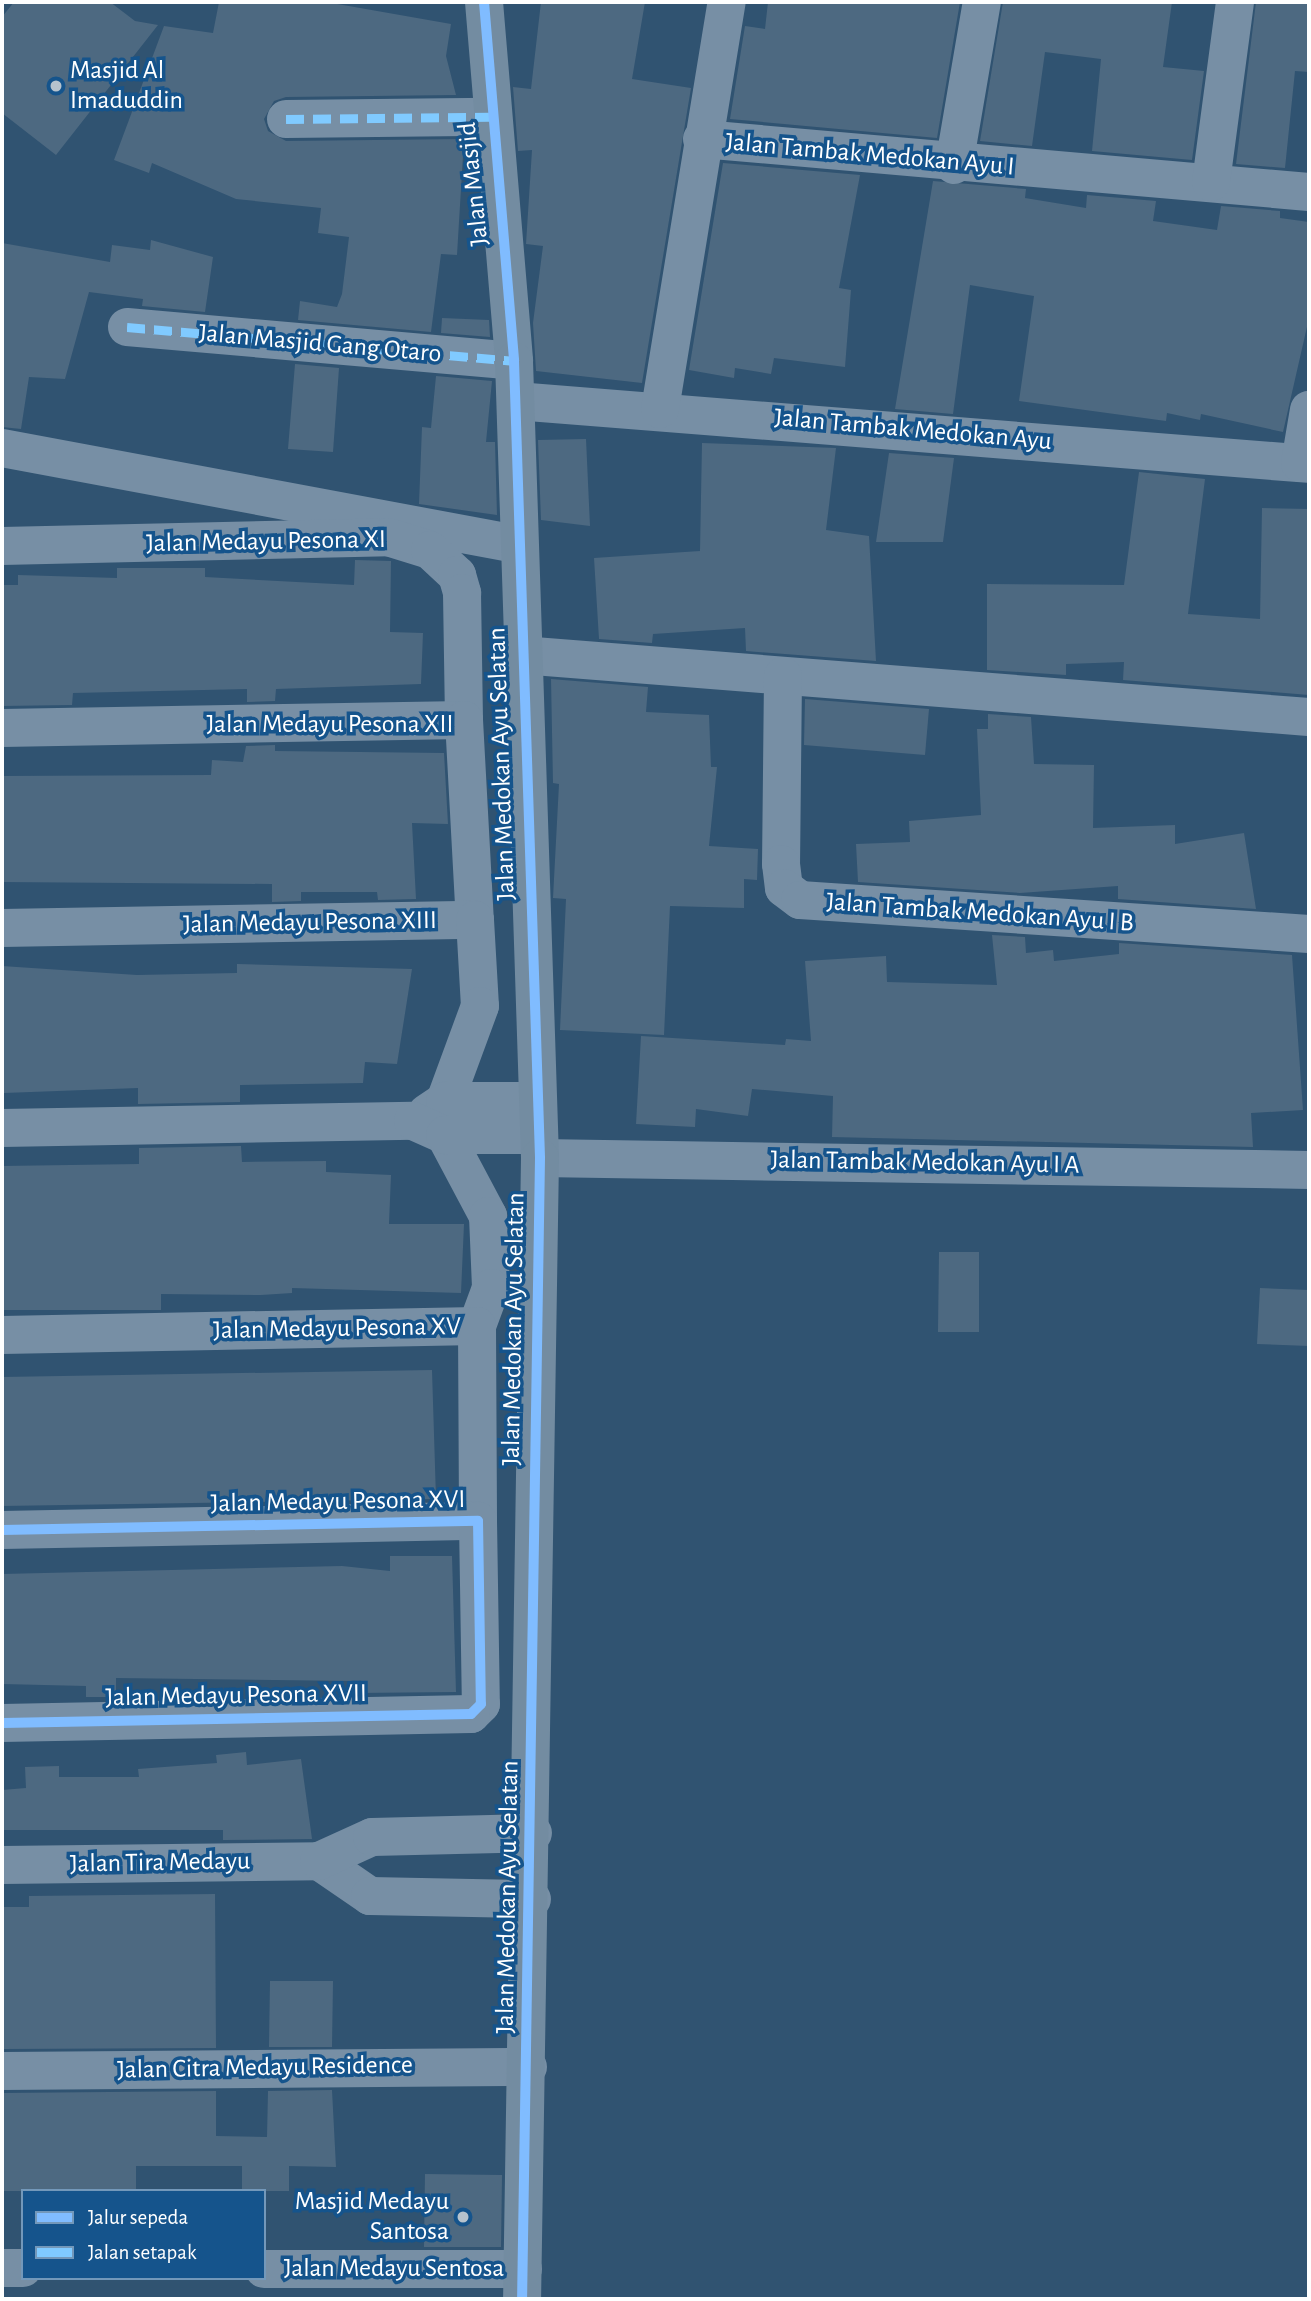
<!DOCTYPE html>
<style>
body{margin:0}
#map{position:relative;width:1311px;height:2301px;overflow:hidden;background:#305371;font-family:"Alegreya Sans",sans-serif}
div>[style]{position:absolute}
.building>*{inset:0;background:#4d6981}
.street>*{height:38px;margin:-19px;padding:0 19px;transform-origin:19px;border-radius:19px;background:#778fa5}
.secondary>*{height:38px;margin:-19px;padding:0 19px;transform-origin:19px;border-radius:19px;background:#738ca1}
.quiet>*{height:9px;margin-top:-4.5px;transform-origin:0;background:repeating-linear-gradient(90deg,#80caff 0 18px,transparent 0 27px)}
.cycleway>*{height:10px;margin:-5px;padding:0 5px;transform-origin:5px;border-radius:5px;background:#80bcff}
.dots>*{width:19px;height:19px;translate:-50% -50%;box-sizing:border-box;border:4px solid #15548c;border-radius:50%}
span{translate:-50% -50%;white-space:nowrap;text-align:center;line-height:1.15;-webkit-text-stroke:7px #15548c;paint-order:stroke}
.poi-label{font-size:26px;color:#fff}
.left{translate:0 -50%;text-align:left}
.right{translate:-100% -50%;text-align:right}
.street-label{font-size:26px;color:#fff}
.frame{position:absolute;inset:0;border:4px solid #fff;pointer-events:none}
.legend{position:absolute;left:21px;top:2189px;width:245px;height:91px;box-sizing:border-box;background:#15548c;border:2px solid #7398ba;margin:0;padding:9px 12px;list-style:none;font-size:21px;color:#fff}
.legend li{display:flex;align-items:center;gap:14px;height:35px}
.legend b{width:35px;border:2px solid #7398ba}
</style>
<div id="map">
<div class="building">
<div style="clip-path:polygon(14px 2px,110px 2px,135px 21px,158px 25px,56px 155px,2px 113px,2px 17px)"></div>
<div style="clip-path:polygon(219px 2px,326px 2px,451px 24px,446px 56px,456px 95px,286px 97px,274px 101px,264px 119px,268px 131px,286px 141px,464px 139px,457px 255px,441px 254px,431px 332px,298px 320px,300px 301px,337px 307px,342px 294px,349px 237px,318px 233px,321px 208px,236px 199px,152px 163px,149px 173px,114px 160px,164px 26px,213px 33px)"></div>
<div style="clip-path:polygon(541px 2px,645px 2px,632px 79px,691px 88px,642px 383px,536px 371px,533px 323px,543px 246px,526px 244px,532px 150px,518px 151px,513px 87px,531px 89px)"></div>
<div style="clip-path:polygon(768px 2px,960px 2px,937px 138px,730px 119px,745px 26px,765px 29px)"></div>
<div style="clip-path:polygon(1003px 2px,1172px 2px,1163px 67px,1204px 71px,1192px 160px,1092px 151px,1101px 59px,1045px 52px,1032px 146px,980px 141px)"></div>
<div style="clip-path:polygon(1256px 2px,1309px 2px,1309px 72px,1295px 71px,1285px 168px,1236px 164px)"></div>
<div style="clip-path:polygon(723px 163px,860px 175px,839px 288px,851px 290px,845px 367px,774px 358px,771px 374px,735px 368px,734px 378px,689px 370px)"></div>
<div style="clip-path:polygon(933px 181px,1026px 189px,1025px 198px,1086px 208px,1087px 195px,1156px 201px,1153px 221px,1217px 230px,1221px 206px,1280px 211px,1280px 218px,1309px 222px,1309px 318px,1283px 432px,1201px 414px,1200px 420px,1167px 413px,1166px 421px,1019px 401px,1034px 296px,970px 285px,953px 414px,895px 409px)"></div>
<div style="clip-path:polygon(151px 240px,213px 257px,205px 312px,142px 306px,143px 299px,89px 292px,65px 379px,29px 377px,21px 429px,2px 427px,2px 243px,110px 262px,112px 245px,150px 250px)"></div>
<div style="clip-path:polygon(442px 318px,489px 320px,490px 337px,441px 333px)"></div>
<div style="clip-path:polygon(295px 364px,339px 368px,333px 452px,288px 449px)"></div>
<div style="clip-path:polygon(436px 376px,492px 381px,486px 442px,495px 442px,497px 515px,419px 504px,422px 427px,431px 428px)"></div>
<div style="clip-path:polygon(586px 439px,590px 526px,541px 520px,538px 440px)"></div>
<div style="clip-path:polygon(702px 443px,836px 448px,826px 530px,869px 536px,876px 661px,746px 651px,745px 628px,653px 634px,652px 643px,599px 639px,594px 558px,700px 551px)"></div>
<div style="clip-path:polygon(889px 453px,954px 458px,943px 542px,876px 542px)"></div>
<div style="clip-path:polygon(1139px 472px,1205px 479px,1188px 614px,1260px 619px,1262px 508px,1309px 509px,1309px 695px,1123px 680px,1124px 662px,1066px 664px,1066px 675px,987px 670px,987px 584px,1124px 585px)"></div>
<div style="clip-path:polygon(355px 560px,391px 561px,390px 632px,423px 633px,421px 684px,276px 689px,275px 701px,247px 702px,247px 689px,73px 693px,72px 705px,2px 706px,2px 585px,18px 585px,18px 575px,117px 578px,117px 568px,205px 568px,205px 577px,354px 585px)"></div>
<div style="clip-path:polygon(551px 679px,648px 687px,646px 712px,709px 715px,711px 767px,717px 767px,709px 846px,758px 849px,757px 880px,744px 879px,744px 908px,670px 906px,664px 1035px,560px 1030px,566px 899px,553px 898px,559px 784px,553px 783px)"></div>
<div style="clip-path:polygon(805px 699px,929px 709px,925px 755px,804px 745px)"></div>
<div style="clip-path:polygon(988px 714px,1031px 717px,1034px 764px,1094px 765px,1093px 828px,1175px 825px,1175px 844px,1244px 833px,1256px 909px,1118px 899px,1118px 886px,1020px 893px,858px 882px,856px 844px,910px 842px,909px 821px,981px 815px,977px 729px,988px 729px)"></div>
<div style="clip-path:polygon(275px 745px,275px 751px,444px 753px,448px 824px,412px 823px,416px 899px,378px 900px,377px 892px,301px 892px,301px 901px,272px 902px,272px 884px,2px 882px,2px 776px,211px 775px,212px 760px,243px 762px,246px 746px)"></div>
<div style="clip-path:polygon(992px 935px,1025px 937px,1026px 953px,1053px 950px,1054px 961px,1119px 954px,1119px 943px,1292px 955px,1303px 1110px,1251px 1113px,1253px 1147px,832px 1137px,833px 1096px,752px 1089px,748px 1116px,696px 1109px,695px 1127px,636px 1124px,641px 1036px,785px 1045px,786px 1039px,811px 1041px,805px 961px,886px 956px,887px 982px,997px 985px)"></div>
<div style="clip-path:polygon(237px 964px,412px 969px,397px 1064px,365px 1062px,363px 1083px,240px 1085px,240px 1102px,138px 1104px,138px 1088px,4px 1093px,2px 966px,137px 975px,237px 973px)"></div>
<div style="clip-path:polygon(241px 1146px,242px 1162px,326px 1161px,326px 1172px,391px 1175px,389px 1224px,464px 1224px,461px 1293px,292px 1288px,292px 1293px,261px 1295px,161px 1294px,161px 1310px,2px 1310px,2px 1166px,139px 1164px,139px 1148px)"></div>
<div style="clip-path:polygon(939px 1252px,979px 1252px,979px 1332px,938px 1332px)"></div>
<div style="clip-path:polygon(1260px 1288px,1309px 1290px,1309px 1346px,1257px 1344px)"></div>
<div style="clip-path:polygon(432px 1370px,436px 1499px,2px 1506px,2px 1377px)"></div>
<div style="clip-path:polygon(390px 1556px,452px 1556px,456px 1692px,356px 1693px,354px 1681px,116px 1678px,116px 1697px,86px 1697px,86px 1686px,2px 1684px,2px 1574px,342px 1566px,390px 1571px)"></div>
<div style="clip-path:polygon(246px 1752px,247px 1765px,301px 1759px,312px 1839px,223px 1840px,223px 1830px,2px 1830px,2px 1790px,26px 1788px,25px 1767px,59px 1766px,59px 1777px,139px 1777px,138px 1769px,217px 1763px,216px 1755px)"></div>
<div style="clip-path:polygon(215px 1894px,216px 2048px,2px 2049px,2px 1907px,29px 1907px,29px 1896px)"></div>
<div style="clip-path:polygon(270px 1981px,333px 1981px,332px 2047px,269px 2047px)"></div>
<div style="clip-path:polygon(332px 2090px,336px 2167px,289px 2166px,289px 2191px,242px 2191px,242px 2166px,136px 2166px,136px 2191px,2px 2191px,2px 2093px,216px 2091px,216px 2136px,267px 2137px,268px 2091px)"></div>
<div style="clip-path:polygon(425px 2174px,502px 2175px,501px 2247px,424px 2247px)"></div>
</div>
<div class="street">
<div style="left:286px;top:119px;width:204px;rotate:-0.6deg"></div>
<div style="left:702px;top:139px;width:609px;rotate:4.99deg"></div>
<div style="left:954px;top:165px;width:165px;rotate:-80.3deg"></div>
<div style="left:1211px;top:182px;width:182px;rotate:-82.4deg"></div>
<div style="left:127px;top:327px;width:388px;rotate:5deg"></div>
<div style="left:516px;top:401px;width:795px;rotate:4.54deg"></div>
<div style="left:660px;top:409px;width:412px;rotate:-80.7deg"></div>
<div style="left:2px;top:448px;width:523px;rotate:10.58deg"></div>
<div style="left:1300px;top:463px;width:54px;rotate:-80.4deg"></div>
<div style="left:2px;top:546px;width:386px;rotate:-1.3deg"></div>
<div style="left:388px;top:537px;width:44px;rotate:17.2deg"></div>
<div style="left:430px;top:550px;width:37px;rotate:43deg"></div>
<div style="left:457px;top:575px;width:19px;rotate:74deg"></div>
<div style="left:462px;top:593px;width:127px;rotate:89.1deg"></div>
<div style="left:521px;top:655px;width:790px;rotate:4.5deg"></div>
<div style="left:783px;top:676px;width:188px;rotate:90.6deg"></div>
<div style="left:781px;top:864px;width:24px;rotate:83deg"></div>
<div style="left:784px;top:888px;width:20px;rotate:37deg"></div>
<div style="left:800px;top:900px;width:510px;rotate:3.82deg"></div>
<div style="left:2px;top:728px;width:462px;rotate:-1deg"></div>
<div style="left:464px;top:720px;width:200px;rotate:86.9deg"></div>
<div style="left:2px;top:928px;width:473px;rotate:-1deg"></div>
<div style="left:475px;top:920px;width:86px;rotate:86.7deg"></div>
<div style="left:480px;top:1006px;width:101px;rotate:110.2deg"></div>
<div style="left:445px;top:1101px;width:34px;rotate:90deg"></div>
<div style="left:445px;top:1135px;width:92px;rotate:62deg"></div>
<div style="left:488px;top:1216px;width:72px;rotate:87.6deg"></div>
<div style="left:491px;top:1288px;width:40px;rotate:110.2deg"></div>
<div style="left:427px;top:1113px;width:22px;rotate:-34deg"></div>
<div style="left:445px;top:1101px;width:92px"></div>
<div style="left:2px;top:1128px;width:411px;rotate:-1deg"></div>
<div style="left:413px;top:1121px;width:35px;rotate:24deg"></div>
<div style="left:445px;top:1135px;width:94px"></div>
<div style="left:540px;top:1158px;width:769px;rotate:0.89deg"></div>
<div style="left:2px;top:1335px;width:475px;rotate:-1.1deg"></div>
<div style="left:477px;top:1326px;width:195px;rotate:89.7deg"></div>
<div style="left:2px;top:1530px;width:476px;rotate:-1.1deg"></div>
<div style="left:478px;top:1521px;width:183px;rotate:89.1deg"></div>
<div style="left:481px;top:1704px;width:14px;rotate:135deg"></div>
<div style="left:471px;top:1714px;width:469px;rotate:178.9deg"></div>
<div style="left:319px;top:1861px;width:62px;rotate:34.5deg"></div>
<div style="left:370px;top:1896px;width:162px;rotate:1.1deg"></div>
<div style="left:2px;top:1865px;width:317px;rotate:-0.7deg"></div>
<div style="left:319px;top:1861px;width:58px;rotate:-24.4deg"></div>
<div style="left:372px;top:1837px;width:161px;rotate:-1.4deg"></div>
<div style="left:2px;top:2071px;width:526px;rotate:-0.44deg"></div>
<div style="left:2px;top:2268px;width:21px"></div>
<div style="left:264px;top:2269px;width:259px"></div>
</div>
<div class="secondary">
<div style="left:484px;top:2px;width:360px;rotate:85.2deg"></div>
<div style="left:514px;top:361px;width:797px;rotate:88.13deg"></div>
<div style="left:540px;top:1158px;width:1141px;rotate:90.9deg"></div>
</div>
<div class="quiet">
<div style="left:286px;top:119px;width:204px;rotate:-0.6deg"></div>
<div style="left:127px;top:327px;width:388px;rotate:5deg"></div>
</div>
<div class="cycleway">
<div style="left:484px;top:2px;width:360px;rotate:85.2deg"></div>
<div style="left:514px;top:361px;width:797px;rotate:88.13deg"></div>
<div style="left:540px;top:1158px;width:1141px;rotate:90.9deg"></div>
<div style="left:2px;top:1530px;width:476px;rotate:-1.1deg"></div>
<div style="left:478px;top:1521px;width:183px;rotate:89.1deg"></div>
<div style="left:481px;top:1704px;width:14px;rotate:135deg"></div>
<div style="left:471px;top:1714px;width:469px;rotate:178.9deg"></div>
</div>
<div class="dots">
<div style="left:56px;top:86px;background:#b7c3cd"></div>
<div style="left:463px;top:2217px;background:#b7c3cd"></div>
</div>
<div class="poi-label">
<span class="left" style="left:70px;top:86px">Masjid Al<br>Imaduddin</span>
<span class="right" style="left:449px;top:2217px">Masjid Medayu<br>Santosa</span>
</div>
<div class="street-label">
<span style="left:870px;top:155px;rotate:5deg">Jalan Tambak Medokan Ayu I</span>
<span style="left:474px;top:184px;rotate:-96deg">Jalan Masjid</span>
<span style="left:320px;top:344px;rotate:5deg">Jalan Masjid Gang Otaro</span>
<span style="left:913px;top:430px;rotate:5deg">Jalan Tambak Medokan Ayu</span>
<span style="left:266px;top:542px;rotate:-1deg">Jalan Medayu Pesona XI</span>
<span style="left:330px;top:725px">Jalan Medayu Pesona XII</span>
<span style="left:502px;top:764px;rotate:-92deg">Jalan Medokan Ayu Selatan</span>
<span style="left:980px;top:913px;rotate:4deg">Jalan Tambak Medokan Ayu I B</span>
<span style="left:310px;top:923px;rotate:-1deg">Jalan Medayu Pesona XIII</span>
<span style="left:925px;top:1163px;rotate:1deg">Jalan Tambak Medokan Ayu I A</span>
<span style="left:337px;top:1329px;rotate:-1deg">Jalan Medayu Pesona XV</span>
<span style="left:514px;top:1329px;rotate:-89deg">Jalan Medokan Ayu Selatan</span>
<span style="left:338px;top:1502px;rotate:-1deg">Jalan Medayu Pesona XVI</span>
<span style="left:236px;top:1696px;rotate:-1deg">Jalan Medayu Pesona XVII</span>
<span style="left:160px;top:1863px;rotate:-1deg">Jalan Tira Medayu</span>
<span style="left:508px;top:1897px;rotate:-89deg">Jalan Medokan Ayu Selatan</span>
<span style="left:265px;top:2068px;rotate:-1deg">Jalan Citra Medayu Residence</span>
<span style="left:394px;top:2269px">Jalan Medayu Sentosa</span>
</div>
<div class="frame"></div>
<ul class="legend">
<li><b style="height:9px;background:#80bcff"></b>Jalur sepeda</li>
<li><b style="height:9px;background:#80caff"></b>Jalan setapak</li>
</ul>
</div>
